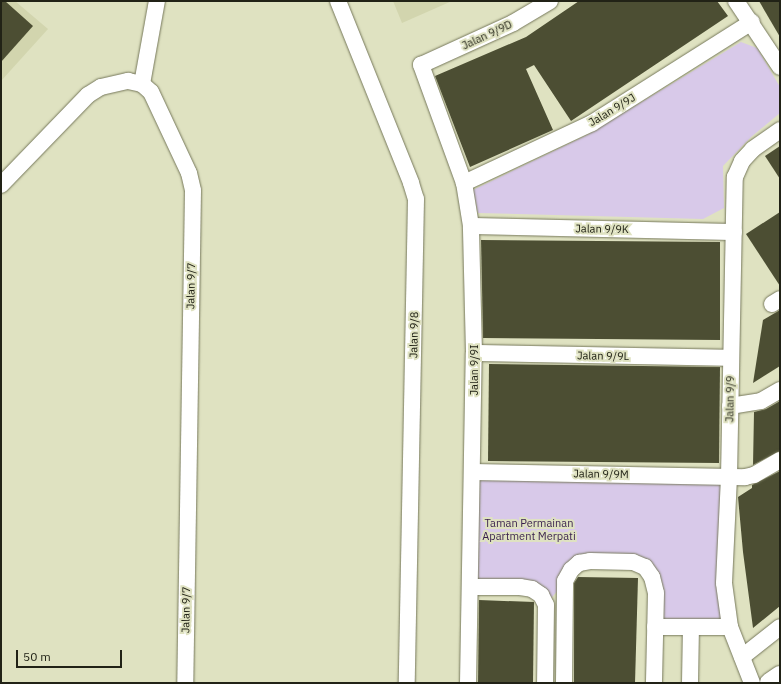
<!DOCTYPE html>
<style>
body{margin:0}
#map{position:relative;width:781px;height:684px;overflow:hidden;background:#dfe2c1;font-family:"IBM Plex Sans",sans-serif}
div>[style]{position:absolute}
.built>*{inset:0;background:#d2d5ae}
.green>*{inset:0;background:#d8c9e9}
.building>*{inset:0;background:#4c4e33}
.roads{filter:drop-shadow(0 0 1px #76785b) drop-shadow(0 0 1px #76785b)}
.minor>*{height:16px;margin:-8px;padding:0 8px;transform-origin:8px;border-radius:8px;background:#fff}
.tertiary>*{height:20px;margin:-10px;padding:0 10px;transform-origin:10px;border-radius:10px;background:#fff}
span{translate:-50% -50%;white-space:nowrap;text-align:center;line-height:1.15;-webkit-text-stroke:4px #dfe2c1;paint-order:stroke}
.street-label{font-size:11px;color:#212216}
.park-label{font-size:11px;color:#371e4c}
.frame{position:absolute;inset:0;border:2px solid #212216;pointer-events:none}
.scale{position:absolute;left:16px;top:650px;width:106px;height:18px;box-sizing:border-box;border:2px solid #212216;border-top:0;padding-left:5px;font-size:12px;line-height:14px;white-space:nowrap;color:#212216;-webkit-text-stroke:3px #dfe2c1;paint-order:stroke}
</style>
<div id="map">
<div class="built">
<div style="clip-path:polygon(1px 1px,15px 1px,48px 29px,1px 81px)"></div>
<div style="clip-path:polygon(393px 1px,452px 1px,402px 23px)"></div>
</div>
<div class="green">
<div style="clip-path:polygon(741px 42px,757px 48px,780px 87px,780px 113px,751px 137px,723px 166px,724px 208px,703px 219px,478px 213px,473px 190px,587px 135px)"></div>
<div style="clip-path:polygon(473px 472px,729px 477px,730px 627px,655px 627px,645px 567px,590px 561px,565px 581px,546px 605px,541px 595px,471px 587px)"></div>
</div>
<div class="building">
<div style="clip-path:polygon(1px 1px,5px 1px,33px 26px,1px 62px)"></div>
<div style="clip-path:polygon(579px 1px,717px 1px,728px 16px,571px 121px,534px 65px,526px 69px,553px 130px,470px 167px,435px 76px,526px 37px)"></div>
<div style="clip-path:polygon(759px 1px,780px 1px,780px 37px)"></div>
<div style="clip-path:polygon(780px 146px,780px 179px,765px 156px)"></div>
<div style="clip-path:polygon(780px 212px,780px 286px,746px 234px)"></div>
<div style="clip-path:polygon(481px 240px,720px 242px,720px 340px,483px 338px)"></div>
<div style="clip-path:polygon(780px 310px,780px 366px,753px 383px,763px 320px)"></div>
<div style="clip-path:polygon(489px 364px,720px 367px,719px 463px,488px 461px)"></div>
<div style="clip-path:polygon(780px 401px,780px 451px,753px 465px,754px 412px,766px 409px)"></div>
<div style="clip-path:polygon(780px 471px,780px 606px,753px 628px,743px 552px,738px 497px,752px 488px,752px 485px)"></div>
<div style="clip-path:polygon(578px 577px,638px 578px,635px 683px,574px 683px,574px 583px)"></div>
<div style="clip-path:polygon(479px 600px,534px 602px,533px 683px,478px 683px)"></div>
</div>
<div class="roads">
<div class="minor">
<div style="left:338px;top:1px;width:196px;rotate:68.1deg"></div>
<div style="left:411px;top:183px;width:17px;rotate:73deg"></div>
<div style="left:416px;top:199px;width:484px;rotate:91.1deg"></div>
<div style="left:736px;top:1px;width:79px;rotate:56.3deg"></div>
<div style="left:142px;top:84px;width:84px;rotate:-79.8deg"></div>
<div style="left:464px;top:183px;width:141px;rotate:-25.1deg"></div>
<div style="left:592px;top:123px;width:189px;rotate:-32.3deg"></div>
<div style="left:1px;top:185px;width:125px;rotate:-46deg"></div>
<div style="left:88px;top:95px;width:15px;rotate:-32deg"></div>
<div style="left:101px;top:87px;width:28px;rotate:-13deg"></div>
<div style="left:128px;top:81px;width:14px;rotate:12deg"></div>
<div style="left:142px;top:84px;width:12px;rotate:42deg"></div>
<div style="left:151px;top:92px;width:89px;rotate:64.9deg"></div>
<div style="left:189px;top:173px;width:18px;rotate:77deg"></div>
<div style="left:193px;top:191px;width:492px;rotate:90.9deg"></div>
<div style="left:471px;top:226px;width:263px;rotate:1.3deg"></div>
<div style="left:772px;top:304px;width:9px;rotate:-32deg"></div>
<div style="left:474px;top:353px;width:257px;rotate:1.1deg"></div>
<div style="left:730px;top:406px;width:31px;rotate:-9deg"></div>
<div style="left:761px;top:401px;width:22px;rotate:-30deg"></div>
<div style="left:473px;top:472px;width:272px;rotate:1.1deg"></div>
<div style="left:745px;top:477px;width:9px;rotate:-13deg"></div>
<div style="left:754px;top:475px;width:30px;rotate:-30deg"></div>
<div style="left:471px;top:587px;width:49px"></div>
<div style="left:520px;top:587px;width:12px;rotate:9deg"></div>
<div style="left:532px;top:589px;width:11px;rotate:34deg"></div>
<div style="left:541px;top:595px;width:11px;rotate:63deg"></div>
<div style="left:546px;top:605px;width:78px;rotate:90.7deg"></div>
<div style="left:655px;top:627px;width:75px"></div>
<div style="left:742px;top:657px;width:48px;rotate:-38.3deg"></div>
<div style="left:468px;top:683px;width:330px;rotate:-89deg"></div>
<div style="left:474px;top:353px;width:127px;rotate:-91.4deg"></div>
<div style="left:471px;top:226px;width:44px;rotate:-99.2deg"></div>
<div style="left:464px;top:183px;width:126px;rotate:-110deg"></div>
<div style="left:421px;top:65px;width:101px;rotate:-24.5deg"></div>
<div style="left:513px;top:23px;width:43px;rotate:-30.7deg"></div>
<div style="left:564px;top:683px;width:102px;rotate:-89.4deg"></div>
<div style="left:565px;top:581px;width:13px;rotate:-61deg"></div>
<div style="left:571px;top:570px;width:11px;rotate:-41deg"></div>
<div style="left:579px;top:563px;width:11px;rotate:-10deg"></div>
<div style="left:590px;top:561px;width:43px;rotate:1.3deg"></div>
<div style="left:633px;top:562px;width:13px;rotate:23deg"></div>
<div style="left:645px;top:567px;width:12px;rotate:55deg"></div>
<div style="left:652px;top:577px;width:16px;rotate:76deg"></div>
<div style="left:656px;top:593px;width:90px;rotate:91.3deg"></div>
<div style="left:690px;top:683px;width:56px;rotate:-89deg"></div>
<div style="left:752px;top:683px;width:60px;rotate:-111.4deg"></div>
<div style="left:730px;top:627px;width:44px;rotate:-97.8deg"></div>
<div style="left:724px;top:583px;width:106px;rotate:-87.3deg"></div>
<div style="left:729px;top:477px;width:300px;rotate:-88.9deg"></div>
<div style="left:735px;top:177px;width:17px;rotate:-66deg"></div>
<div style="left:742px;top:161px;width:16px;rotate:-47deg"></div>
<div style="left:753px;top:149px;width:33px;rotate:-35deg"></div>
</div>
<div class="tertiary">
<div style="left:770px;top:683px;width:12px;rotate:-35deg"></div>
</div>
</div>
<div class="street-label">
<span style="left:487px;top:35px;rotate:-25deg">Jalan 9/9D</span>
<span style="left:612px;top:110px;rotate:-31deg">Jalan 9/9J</span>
<span style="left:602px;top:229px;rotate:1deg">Jalan 9/9K</span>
<span style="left:191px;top:286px;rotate:-89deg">Jalan 9/7</span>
<span style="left:414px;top:335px;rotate:-89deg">Jalan 9/8</span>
<span style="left:603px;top:356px;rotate:1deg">Jalan 9/9L</span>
<span style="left:474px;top:370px;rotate:-90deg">Jalan 9/9I</span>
<span style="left:730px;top:399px;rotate:-89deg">Jalan 9/9</span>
<span style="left:601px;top:474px;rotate:1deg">Jalan 9/9M</span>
<span style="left:186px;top:610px;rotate:-89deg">Jalan 9/7</span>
</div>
<div class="park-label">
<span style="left:529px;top:530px">Taman Permainan<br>Apartment Merpati</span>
</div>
<div class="frame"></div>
<div class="scale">50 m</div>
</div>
